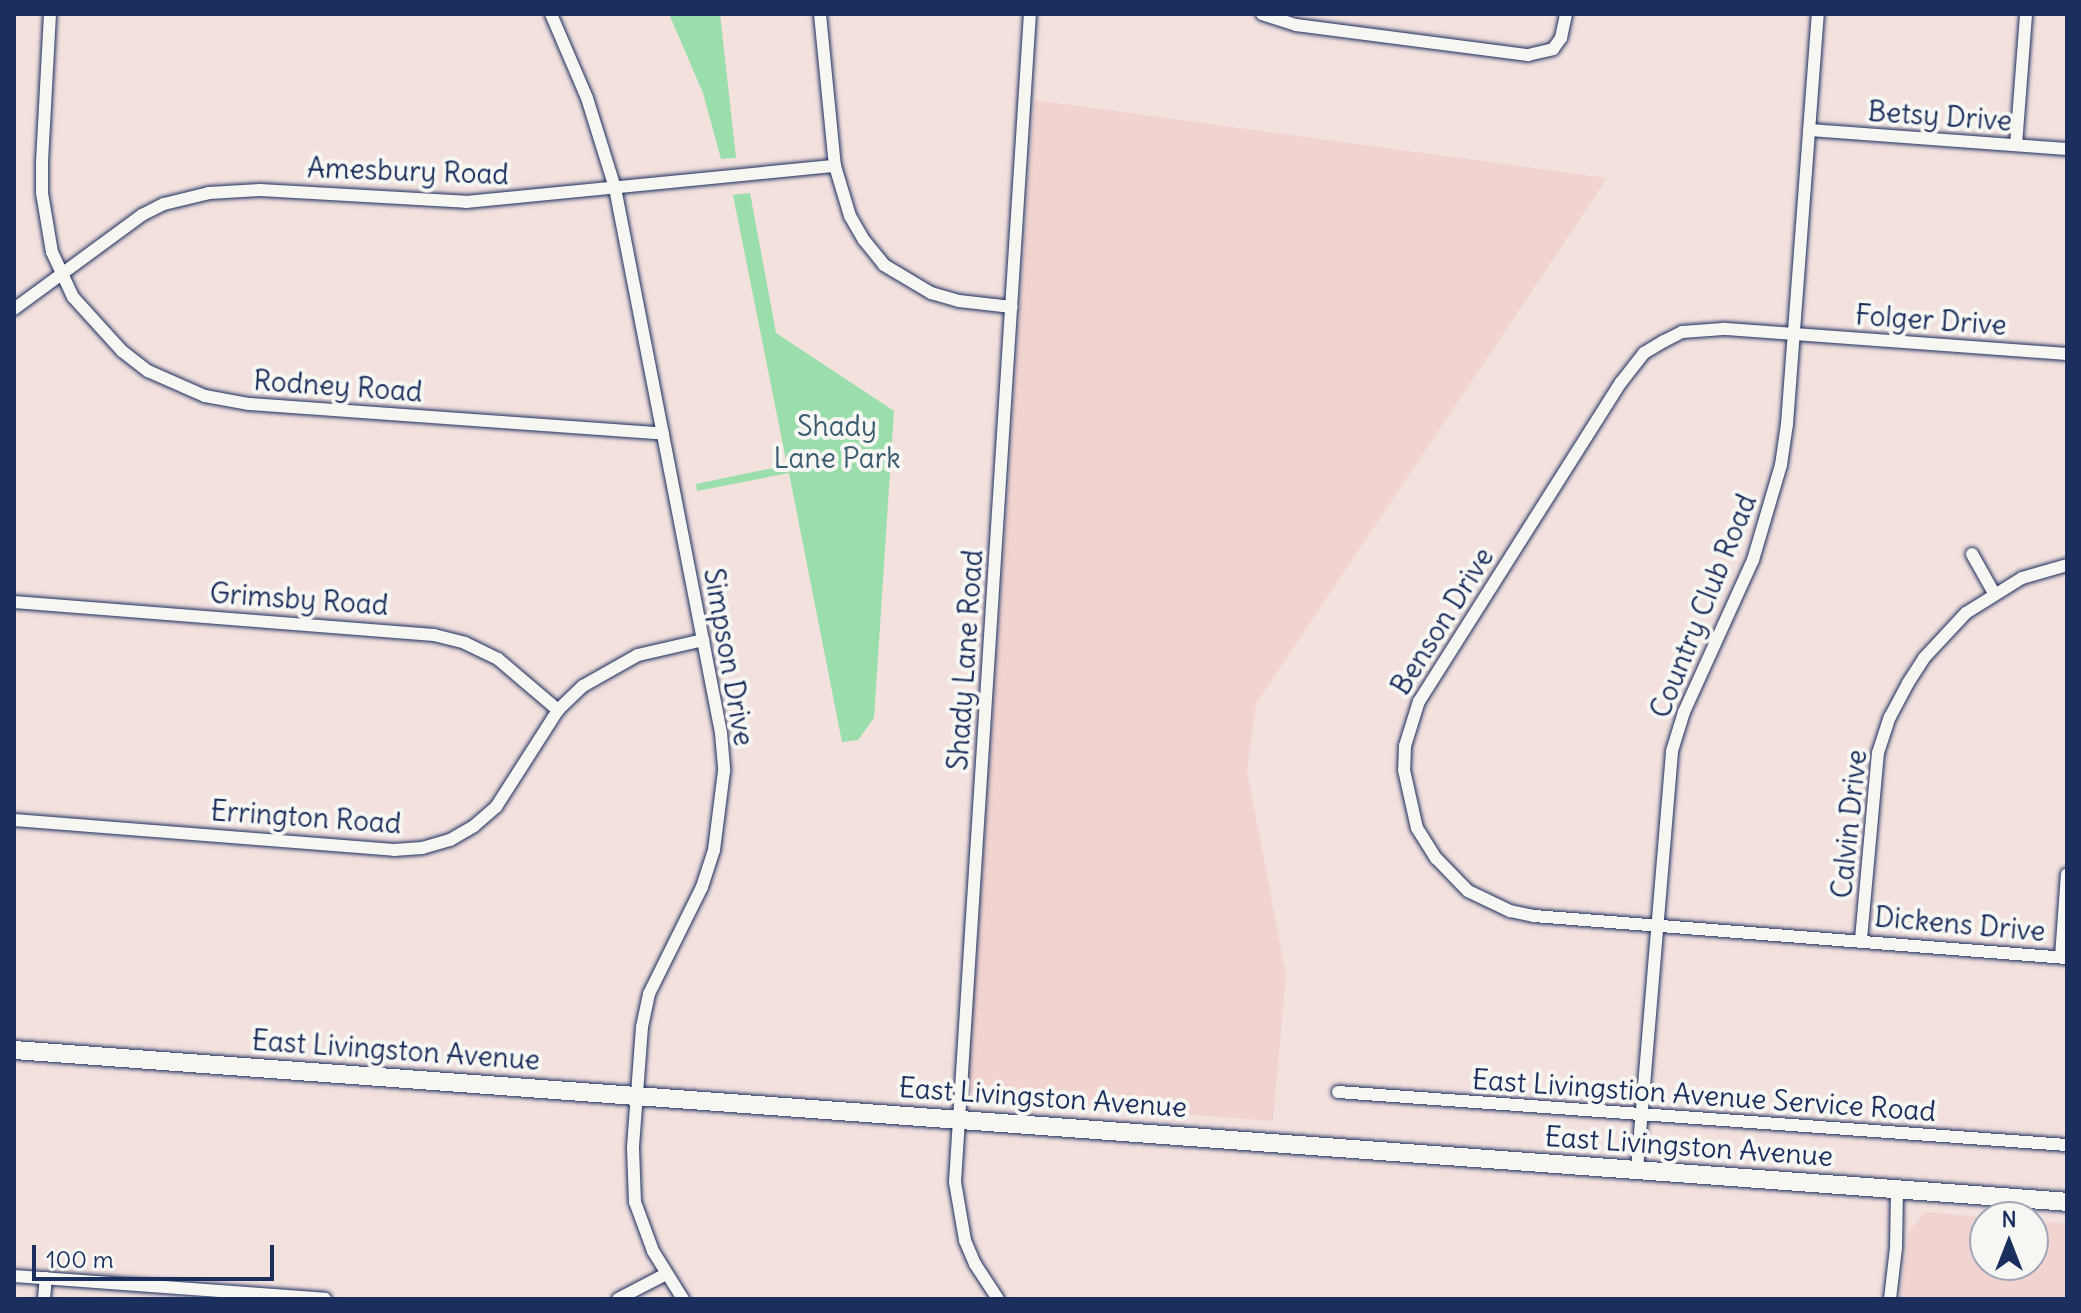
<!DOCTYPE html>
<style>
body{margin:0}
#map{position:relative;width:2081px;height:1313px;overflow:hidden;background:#f3e1de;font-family:Delius,sans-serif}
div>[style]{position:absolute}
.built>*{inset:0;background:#f1d3d0}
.green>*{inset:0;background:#9adeab}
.roads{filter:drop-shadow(0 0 2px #1b2f5e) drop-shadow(0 0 2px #1b2f5e)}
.street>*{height:12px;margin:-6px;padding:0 6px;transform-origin:6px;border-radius:6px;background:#f6f6f2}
.secondary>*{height:18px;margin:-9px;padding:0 9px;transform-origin:9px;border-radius:9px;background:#f6f6f2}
span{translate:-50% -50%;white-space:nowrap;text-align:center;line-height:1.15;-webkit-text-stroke:8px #f6f6f2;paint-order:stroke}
.street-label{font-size:28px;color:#1b2f5e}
.park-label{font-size:28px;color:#3b5b71}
.frame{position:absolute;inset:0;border:16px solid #1b2f5e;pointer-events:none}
.north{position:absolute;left:1969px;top:1201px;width:80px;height:80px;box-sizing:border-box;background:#f6f6f2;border:2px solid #9ea6b7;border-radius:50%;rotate:0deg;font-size:22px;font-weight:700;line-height:32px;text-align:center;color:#1b2f5e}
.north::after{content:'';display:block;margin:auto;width:28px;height:36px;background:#1b2f5e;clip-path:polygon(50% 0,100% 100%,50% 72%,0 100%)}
.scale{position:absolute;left:32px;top:1245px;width:242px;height:36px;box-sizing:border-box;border:4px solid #1b2f5e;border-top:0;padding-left:10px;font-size:24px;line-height:28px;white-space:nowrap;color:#1b2f5e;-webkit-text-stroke:6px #f6f6f2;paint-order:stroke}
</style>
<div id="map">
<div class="built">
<div style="clip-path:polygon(1034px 100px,1607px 178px,1256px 704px,1247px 771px,1286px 975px,1273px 1121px,976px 1098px,968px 1087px)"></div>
<div style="clip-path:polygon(1925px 1212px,1985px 1217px,1985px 1265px,2033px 1265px,2033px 1221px,2067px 1223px,2067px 1299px,1900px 1299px,1909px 1231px)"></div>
</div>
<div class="green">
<div style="clip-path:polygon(669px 14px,720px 14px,736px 158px,721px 159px,703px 93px)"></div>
<div style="clip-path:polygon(750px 193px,776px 333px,894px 411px,874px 718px,858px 740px,842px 742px,789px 473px,697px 491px,696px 484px,787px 465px,733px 195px)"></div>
</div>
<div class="roads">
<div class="street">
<div style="left:50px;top:14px;width:149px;rotate:93.1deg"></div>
<div style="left:42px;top:163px;width:30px;rotate:90deg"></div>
<div style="left:42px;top:193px;width:60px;rotate:80.4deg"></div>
<div style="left:52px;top:252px;width:50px;rotate:65deg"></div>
<div style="left:73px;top:297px;width:73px;rotate:47.8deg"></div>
<div style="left:122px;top:351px;width:33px;rotate:38deg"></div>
<div style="left:148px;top:371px;width:62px;rotate:23.7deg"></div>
<div style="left:205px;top:396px;width:45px;rotate:10.3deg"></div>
<div style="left:249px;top:404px;width:415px;rotate:4.1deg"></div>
<div style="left:551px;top:14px;width:91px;rotate:66.8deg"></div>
<div style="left:587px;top:98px;width:94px;rotate:72.7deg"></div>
<div style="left:615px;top:188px;width:555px;rotate:78.99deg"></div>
<div style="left:721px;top:733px;width:38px;rotate:85deg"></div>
<div style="left:724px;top:771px;width:80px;rotate:97.2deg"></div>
<div style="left:714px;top:850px;width:39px;rotate:108deg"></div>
<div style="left:702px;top:887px;width:119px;rotate:116.4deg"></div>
<div style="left:649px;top:994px;width:34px;rotate:102deg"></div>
<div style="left:642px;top:1027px;width:121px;rotate:94.3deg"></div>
<div style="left:633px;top:1148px;width:54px;rotate:87.9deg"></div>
<div style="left:635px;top:1202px;width:52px;rotate:69.8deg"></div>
<div style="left:653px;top:1251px;width:57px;rotate:58deg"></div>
<div style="left:820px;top:14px;width:153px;rotate:84.4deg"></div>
<div style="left:835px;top:166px;width:52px;rotate:73.3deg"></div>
<div style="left:850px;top:216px;width:28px;rotate:60deg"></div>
<div style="left:864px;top:240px;width:32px;rotate:51deg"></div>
<div style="left:884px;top:265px;width:55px;rotate:30.8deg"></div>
<div style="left:931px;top:293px;width:29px;rotate:16deg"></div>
<div style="left:959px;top:301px;width:53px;rotate:6.5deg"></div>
<div style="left:1262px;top:14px;width:36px;rotate:18deg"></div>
<div style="left:1296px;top:25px;width:234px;rotate:7.4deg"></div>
<div style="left:1528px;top:55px;width:26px;rotate:-13deg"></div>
<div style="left:1553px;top:49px;width:14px;rotate:-54deg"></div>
<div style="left:1561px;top:38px;width:25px;rotate:-78deg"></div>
<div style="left:1809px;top:130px;width:259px;rotate:4.2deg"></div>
<div style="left:2016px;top:145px;width:131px;rotate:-85.6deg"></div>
<div style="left:14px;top:309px;width:159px;rotate:-36.3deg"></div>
<div style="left:142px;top:215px;width:25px;rotate:-27deg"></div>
<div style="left:164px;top:204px;width:46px;rotate:-13.7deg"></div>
<div style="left:209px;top:193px;width:51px;rotate:-3.4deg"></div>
<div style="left:260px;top:190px;width:206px;rotate:3.3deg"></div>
<div style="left:466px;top:202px;width:371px;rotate:-5.6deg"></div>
<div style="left:2067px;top:354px;width:345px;rotate:-175.8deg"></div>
<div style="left:1723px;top:329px;width:41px;rotate:175.8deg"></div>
<div style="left:1682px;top:332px;width:20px;rotate:153deg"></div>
<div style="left:1664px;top:341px;width:23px;rotate:149deg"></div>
<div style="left:1644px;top:353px;width:37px;rotate:128deg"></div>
<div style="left:1621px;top:382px;width:378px;rotate:122.3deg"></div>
<div style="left:1419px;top:701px;width:47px;rotate:107.3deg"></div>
<div style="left:1405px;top:746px;width:24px;rotate:92deg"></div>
<div style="left:1404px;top:770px;width:59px;rotate:77.4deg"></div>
<div style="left:1417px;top:828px;width:36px;rotate:58deg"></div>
<div style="left:1436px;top:858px;width:46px;rotate:45.9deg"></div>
<div style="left:1468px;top:891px;width:47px;rotate:25.5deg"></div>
<div style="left:1510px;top:911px;width:25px;rotate:12deg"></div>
<div style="left:1534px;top:916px;width:535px;rotate:4.51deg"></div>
<div style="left:1972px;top:554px;width:45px;rotate:60.6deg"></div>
<div style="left:14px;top:602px;width:421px;rotate:4.5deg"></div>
<div style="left:434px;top:635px;width:32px;rotate:14deg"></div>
<div style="left:465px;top:643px;width:37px;rotate:26deg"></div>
<div style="left:498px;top:659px;width:79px;rotate:40.4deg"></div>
<div style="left:14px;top:820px;width:381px;rotate:4.5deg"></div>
<div style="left:394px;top:850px;width:28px;rotate:-4deg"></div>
<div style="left:422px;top:848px;width:29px;rotate:-16deg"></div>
<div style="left:450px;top:840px;width:28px;rotate:-30deg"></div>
<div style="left:474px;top:826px;width:29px;rotate:-41deg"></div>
<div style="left:496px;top:807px;width:115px;rotate:-57.4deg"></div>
<div style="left:558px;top:710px;width:35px;rotate:-44deg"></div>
<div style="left:583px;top:686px;width:63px;rotate:-29.4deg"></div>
<div style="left:638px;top:655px;width:67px;rotate:-13deg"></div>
<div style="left:1861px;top:939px;width:187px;rotate:-84.8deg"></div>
<div style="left:1878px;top:753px;width:38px;rotate:-72deg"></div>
<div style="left:1890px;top:717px;width:38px;rotate:-62deg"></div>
<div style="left:1908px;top:683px;width:30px;rotate:-57deg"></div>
<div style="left:1924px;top:658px;width:62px;rotate:-47deg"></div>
<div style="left:1966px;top:613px;width:66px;rotate:-32deg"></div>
<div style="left:2022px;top:578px;width:47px;rotate:-16.1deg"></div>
<div style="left:2061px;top:957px;width:83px;rotate:-85.9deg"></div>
<div style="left:1338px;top:1092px;width:731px;rotate:4.16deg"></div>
<div style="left:1637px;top:1169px;width:419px;rotate:-85.2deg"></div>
<div style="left:1672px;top:751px;width:41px;rotate:-72.9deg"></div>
<div style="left:1684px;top:712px;width:167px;rotate:-65.6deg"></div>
<div style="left:1753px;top:560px;width:99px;rotate:-73.6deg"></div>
<div style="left:1781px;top:465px;width:41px;rotate:-81.7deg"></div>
<div style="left:1787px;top:424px;width:411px;rotate:-85.7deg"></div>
<div style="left:14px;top:1276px;width:312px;rotate:4.2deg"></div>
<div style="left:44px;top:1299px;width:21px;rotate:-85deg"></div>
<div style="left:618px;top:1299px;width:54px;rotate:-27.5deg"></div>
<div style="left:998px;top:1299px;width:42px;rotate:-123.3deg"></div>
<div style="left:975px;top:1264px;width:26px;rotate:-113deg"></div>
<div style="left:965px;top:1240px;width:59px;rotate:-99.8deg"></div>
<div style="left:955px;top:1182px;width:1170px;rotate:-86.33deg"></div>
<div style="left:1890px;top:1299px;width:51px;rotate:-83.3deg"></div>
<div style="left:1896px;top:1248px;width:58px;rotate:-89deg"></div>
</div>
<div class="secondary">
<div style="left:14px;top:1050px;width:2059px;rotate:4.23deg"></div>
</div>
</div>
<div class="street-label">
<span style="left:1940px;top:116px;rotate:4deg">Betsy Drive</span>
<span style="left:408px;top:171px;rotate:2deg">Amesbury Road</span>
<span style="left:1931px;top:320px;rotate:4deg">Folger Drive</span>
<span style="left:338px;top:386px;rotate:4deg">Rodney Road</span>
<span style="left:299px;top:599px;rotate:4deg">Grimsby Road</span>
<span style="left:1703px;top:606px;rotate:-68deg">Country Club Road</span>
<span style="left:1442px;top:621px;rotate:-58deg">Benson Drive</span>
<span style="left:729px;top:657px;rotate:80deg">Simpson Drive</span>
<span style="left:965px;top:660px;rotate:-86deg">Shady Lane Road</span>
<span style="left:306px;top:817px;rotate:4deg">Errington Road</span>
<span style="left:1849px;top:824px;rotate:-84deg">Calvin Drive</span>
<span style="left:1960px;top:924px;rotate:5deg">Dickens Drive</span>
<span style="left:396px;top:1050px;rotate:4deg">East Livingston Avenue</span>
<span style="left:1704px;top:1095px;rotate:4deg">East Livingstion Avenue Service Road</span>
<span style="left:1043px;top:1097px;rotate:4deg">East Livingston Avenue</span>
<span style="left:1689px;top:1146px;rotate:4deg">East Livingston Avenue</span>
</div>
<div class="park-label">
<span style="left:837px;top:442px">Shady<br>Lane Park</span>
</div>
<div class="frame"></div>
<div class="north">N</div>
<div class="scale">100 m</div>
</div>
